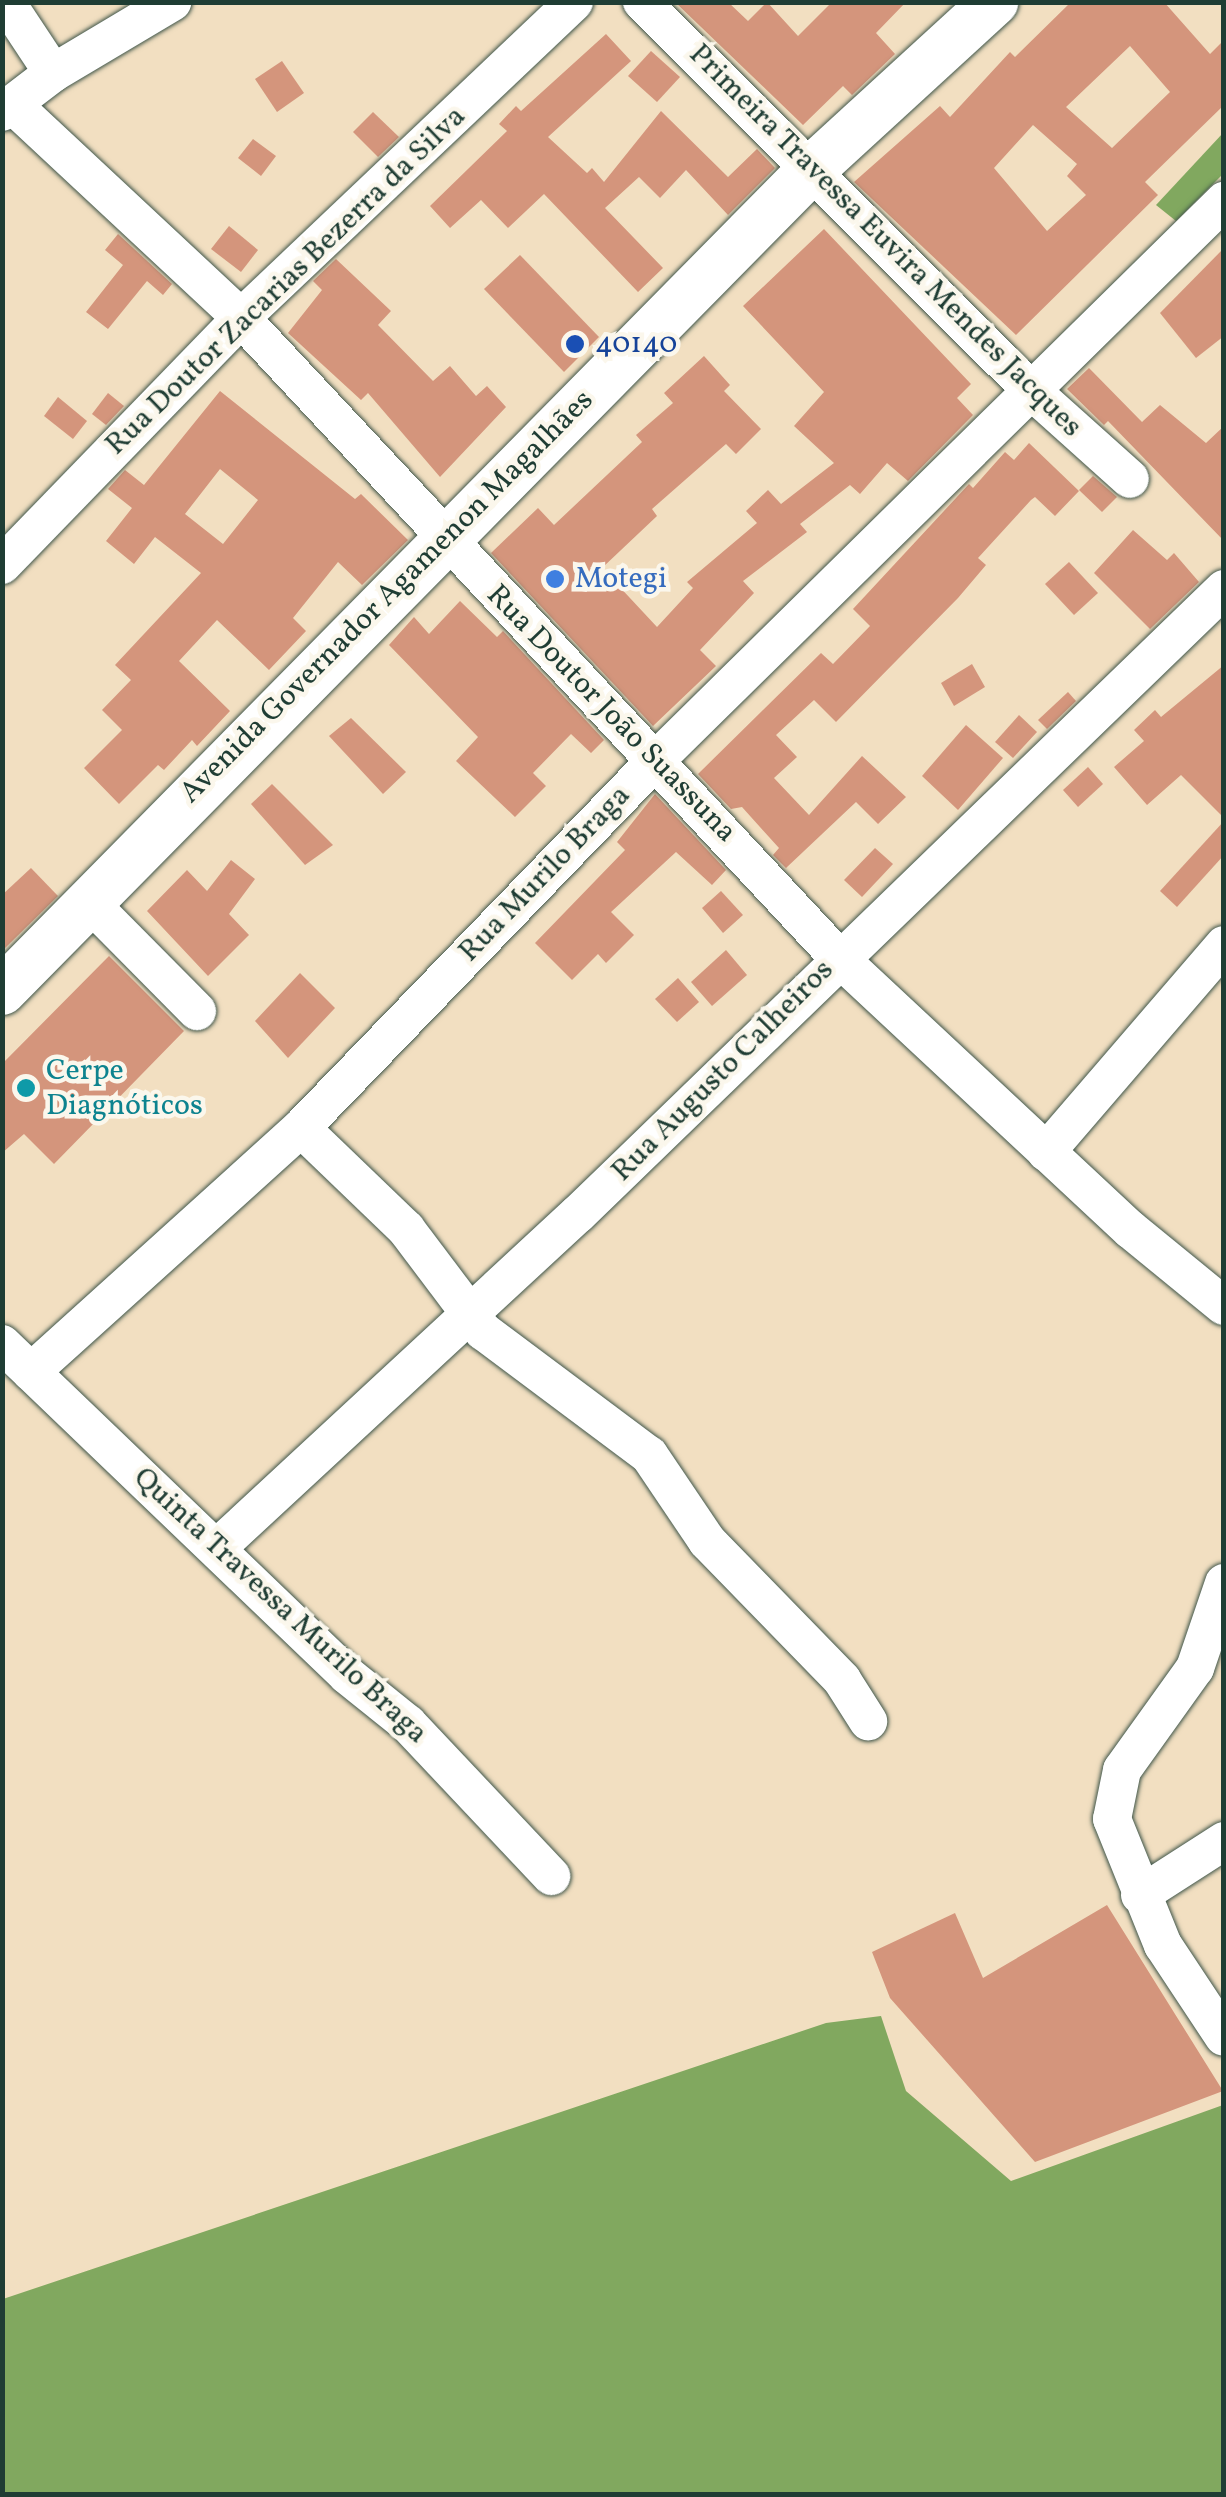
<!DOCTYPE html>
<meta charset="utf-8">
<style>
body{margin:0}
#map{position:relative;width:1226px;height:2497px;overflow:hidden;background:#f2dfc1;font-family:Vollkorn,serif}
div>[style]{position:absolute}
.forest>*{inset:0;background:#81a85f}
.building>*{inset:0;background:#d4957c}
.roads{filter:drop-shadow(0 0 2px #3f5549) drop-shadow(0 0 2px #3f5549)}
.minor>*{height:38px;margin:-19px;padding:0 19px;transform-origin:19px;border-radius:19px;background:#fff}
.major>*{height:48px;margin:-24px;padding:0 24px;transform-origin:24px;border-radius:24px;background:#fff}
.dots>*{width:28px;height:28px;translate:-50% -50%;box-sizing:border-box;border:5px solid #fbf7ec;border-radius:50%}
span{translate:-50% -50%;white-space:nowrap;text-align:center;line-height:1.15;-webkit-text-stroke:9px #fbf7ec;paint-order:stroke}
.street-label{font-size:30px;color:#1f3d34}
.transit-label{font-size:30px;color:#164399}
.left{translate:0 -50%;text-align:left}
.shop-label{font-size:30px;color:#366cbe}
.culture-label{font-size:30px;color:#0d838f}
.frame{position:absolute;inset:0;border:5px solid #1f3d34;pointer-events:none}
</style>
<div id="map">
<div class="forest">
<div style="clip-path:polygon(1223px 133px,1223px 174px,1176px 221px,1156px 205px)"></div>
<div style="clip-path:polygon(881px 2016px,906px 2091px,1011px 2181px,1223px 2105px,1223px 2494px,3px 2494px,3px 2299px,826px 2023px)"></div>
</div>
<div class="building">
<div style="clip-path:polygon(675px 2px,728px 2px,748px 21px,767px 2px,798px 36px,832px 2px,906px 2px,876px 33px,895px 54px,852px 95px,843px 86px,803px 125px)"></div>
<div style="clip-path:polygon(evenodd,1071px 2px,1164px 2px,1210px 54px,1224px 40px,1224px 105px,1145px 182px,1158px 195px,1016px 335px,854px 182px,940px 106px,950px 117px,1010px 52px,1015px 57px,1071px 2px,1130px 46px,1170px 92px,1112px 148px,1066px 107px,1130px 46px,1071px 2px,1033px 125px,1077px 164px,1067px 176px,1086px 195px,1047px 231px,994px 168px,1033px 125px)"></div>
<div style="clip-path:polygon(606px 34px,631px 61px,548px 137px,587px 173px,592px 168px,604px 182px,661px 111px,728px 177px,757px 149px,775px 168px,728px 215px,686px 170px,660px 198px,639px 177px,605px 208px,663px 268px,638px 292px,544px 194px,508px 228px,481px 200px,450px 228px,430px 206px,507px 131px,499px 124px,516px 106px,521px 111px)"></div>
<div style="clip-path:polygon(651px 51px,680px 77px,657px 102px,628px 76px)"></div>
<div style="clip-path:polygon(282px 61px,304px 93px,277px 112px,255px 79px)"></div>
<div style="clip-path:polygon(373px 112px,399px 137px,378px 157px,353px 132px)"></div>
<div style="clip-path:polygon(253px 139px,276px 156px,261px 176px,238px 158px)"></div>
<div style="clip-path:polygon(229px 226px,258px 250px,241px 272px,211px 249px)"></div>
<div style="clip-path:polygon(824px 229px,971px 384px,957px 398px,973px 415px,908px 481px,887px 463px,860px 494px,850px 485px,800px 524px,807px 532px,743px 581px,754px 593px,700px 650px,716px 666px,653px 726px,491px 553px,538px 508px,554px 525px,642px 442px,636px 435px,673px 403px,664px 393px,704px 356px,730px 385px,724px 391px,761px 429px,736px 454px,726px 444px,652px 509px,657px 516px,602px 568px,657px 627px,693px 588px,687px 582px,757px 523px,746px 511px,768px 490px,781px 504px,834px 463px,794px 426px,824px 392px,743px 306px)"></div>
<div style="clip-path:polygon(118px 234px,172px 284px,163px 295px,147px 281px,108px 329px,86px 312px,123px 265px,105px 250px)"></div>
<div style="clip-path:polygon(1224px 248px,1224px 336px,1196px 358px,1160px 313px)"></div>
<div style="clip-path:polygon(520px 255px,599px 337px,564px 372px,484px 289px)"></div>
<div style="clip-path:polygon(336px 259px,391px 311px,378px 325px,433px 381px,450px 366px,476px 396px,487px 386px,506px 407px,440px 477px,368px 393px,361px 400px,288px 333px,322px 290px,313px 281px)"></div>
<div style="clip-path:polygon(1089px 368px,1142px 422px,1160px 405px,1206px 443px,1224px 426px,1224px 541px,1108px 421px,1104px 425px,1067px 389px)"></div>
<div style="clip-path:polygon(evenodd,220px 391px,355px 499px,361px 494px,408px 540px,362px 585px,338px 562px,293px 618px,306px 631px,269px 670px,217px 620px,179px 661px,230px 711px,197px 746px,192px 740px,164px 770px,158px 765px,119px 804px,84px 768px,122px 730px,102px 710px,131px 680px,115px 665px,201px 573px,155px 537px,134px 564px,106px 541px,132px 508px,108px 489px,125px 470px,144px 485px,220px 391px,220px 469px,258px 500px,223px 544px,185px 514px,220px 469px)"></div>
<div style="clip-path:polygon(108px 393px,124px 406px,106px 425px,92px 414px)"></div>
<div style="clip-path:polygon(58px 397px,87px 421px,73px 439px,44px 416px)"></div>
<div style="clip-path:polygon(1029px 443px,1079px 491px,1055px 516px,1035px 497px,1031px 500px,978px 558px,986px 565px,958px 598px,836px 722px,814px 700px,776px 735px,797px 757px,774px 778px,809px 815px,862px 756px,906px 797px,878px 824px,856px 802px,786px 868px,773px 855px,779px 848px,742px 807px,731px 809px,698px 774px,821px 653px,833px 664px,870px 626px,853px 609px,969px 484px,973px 488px,1005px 452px,1014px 460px)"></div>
<div style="clip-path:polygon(1093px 476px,1117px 497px,1102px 512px,1079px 490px)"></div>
<div style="clip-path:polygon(1133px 530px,1167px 560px,1174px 553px,1199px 582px,1150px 629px,1094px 573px)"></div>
<div style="clip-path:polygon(1069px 562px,1098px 593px,1074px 615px,1045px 584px)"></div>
<div style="clip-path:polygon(460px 601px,497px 637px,503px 631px,604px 740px,591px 753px,571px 734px,533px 773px,546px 786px,515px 817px,456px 761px,478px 737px,389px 645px,414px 617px,429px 634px)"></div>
<div style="clip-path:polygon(972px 664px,985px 687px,954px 706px,941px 683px)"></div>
<div style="clip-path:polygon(1224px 665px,1224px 818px,1181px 775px,1147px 805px,1114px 767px,1144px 741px,1134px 730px,1155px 710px,1161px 717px)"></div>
<div style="clip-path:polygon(1068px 692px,1076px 701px,1047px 729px,1038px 720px)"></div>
<div style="clip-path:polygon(1019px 715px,1037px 732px,1013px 758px,995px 742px)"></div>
<div style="clip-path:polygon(351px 718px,406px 772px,383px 794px,329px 736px)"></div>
<div style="clip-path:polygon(966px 725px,1003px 758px,958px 810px,922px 776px)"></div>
<div style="clip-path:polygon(1088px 767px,1103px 784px,1078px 807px,1063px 790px)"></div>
<div style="clip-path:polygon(272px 784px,333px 845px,305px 865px,251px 804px)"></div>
<div style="clip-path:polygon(655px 794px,726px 870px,712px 885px,676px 852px,611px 912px,634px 935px,606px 963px,598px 954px,572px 980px,535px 943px,625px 850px,617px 842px)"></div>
<div style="clip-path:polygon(1224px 821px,1224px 855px,1177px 907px,1160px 891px)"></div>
<div style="clip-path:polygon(875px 848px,893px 864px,862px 897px,844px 880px)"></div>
<div style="clip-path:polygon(231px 860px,255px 879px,229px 914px,249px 935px,208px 976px,147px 911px,187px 870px,207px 891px)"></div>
<div style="clip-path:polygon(31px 868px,58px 896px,2px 951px,2px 895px)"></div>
<div style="clip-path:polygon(721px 891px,743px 915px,723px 933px,702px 908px)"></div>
<div style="clip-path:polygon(726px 950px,747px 975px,712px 1006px,691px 982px)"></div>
<div style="clip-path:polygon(109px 956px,184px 1031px,54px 1164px,24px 1134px,2px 1153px,2px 1064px)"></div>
<div style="clip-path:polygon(300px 973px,335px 1008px,288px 1058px,255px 1021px)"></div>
<div style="clip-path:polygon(678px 978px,699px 1002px,677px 1022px,655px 999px)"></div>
<div style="clip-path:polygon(1107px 1905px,1223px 2091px,1035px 2162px,890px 1998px,872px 1952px,955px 1913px,983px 1978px)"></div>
</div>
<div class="roads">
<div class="minor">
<div style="left:6px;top:2px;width:85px;rotate:56.5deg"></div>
<div style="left:642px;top:2px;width:552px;rotate:44.93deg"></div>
<div style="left:1033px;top:392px;width:130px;rotate:41.9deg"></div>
<div style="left:14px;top:106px;width:311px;rotate:43deg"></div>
<div style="left:241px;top:318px;width:874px;rotate:46.95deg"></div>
<div style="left:838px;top:957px;width:400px;rotate:43deg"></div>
<div style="left:1131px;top:1230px;width:120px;rotate:39.3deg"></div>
<div style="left:2px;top:112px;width:64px;rotate:-37.4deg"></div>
<div style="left:53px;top:73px;width:139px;rotate:-30.8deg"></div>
<div style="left:2px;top:565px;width:344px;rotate:-45.9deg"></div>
<div style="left:241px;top:318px;width:459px;rotate:-43.5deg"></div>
<div style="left:88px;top:901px;width:155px;rotate:45.3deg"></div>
<div style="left:301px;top:1128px;width:146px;rotate:43.9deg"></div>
<div style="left:406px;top:1229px;width:128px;rotate:53deg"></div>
<div style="left:483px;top:1331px;width:207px;rotate:36.8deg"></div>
<div style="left:649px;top:1455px;width:104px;rotate:56deg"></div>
<div style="left:707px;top:1541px;width:194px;rotate:45.8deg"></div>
<div style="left:842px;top:1680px;width:49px;rotate:57.6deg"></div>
<div style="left:1046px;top:1152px;width:273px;rotate:-49.3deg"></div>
<div style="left:2px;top:1344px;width:478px;rotate:43.8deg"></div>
<div style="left:347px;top:1675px;width:78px;rotate:38.8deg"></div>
<div style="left:408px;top:1724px;width:209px;rotate:46.7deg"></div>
<div style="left:31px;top:1372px;width:364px;rotate:-42.1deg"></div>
<div style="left:301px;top:1128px;width:513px;rotate:-46.03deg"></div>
<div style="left:657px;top:759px;width:796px;rotate:-44.54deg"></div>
<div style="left:217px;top:1548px;width:492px;rotate:-42.8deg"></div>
<div style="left:578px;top:1214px;width:899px;rotate:-44.05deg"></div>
<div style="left:1224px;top:1583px;width:90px;rotate:108.8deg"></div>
<div style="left:1195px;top:1668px;width:125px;rotate:125.6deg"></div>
<div style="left:1122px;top:1770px;width:50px;rotate:101.5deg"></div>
<div style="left:1112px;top:1819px;width:136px;rotate:68deg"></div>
<div style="left:1163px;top:1945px;width:110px;rotate:56.5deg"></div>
<div style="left:1140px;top:1895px;width:100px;rotate:-32.7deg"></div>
</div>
<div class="major">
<div style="left:2px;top:991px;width:1155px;rotate:-45.42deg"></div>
<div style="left:813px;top:168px;width:246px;rotate:-42.5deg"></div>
</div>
</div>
<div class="dots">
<div style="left:575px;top:344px;background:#1a4fb4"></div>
<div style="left:555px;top:579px;background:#3f7fe0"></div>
<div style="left:26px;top:1088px;background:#0f9aa8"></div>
</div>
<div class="street-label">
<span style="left:885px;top:241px;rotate:45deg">Primeira Travessa Euvira Mendes Jacques</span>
<span style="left:286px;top:281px;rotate:-44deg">Rua Doutor Zacarias Bezerra da Silva</span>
<span style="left:387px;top:597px;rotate:-45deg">Avenida Governador Agamenon Magalhães</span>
<span style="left:611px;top:714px;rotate:46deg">Rua Doutor João Suassuna</span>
<span style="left:545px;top:874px;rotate:-46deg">Rua Murilo Braga</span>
<span style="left:723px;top:1071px;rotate:-45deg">Rua Augusto Calheiros</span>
<span style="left:280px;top:1606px;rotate:43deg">Quinta Travessa Murilo Braga</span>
</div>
<div class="transit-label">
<span class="left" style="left:595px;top:344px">40140</span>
</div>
<div class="shop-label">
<span class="left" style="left:575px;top:579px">Motegi</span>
</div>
<div class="culture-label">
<span class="left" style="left:46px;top:1088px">Cerpe<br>Diagnóticos</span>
</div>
<div class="frame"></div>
</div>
